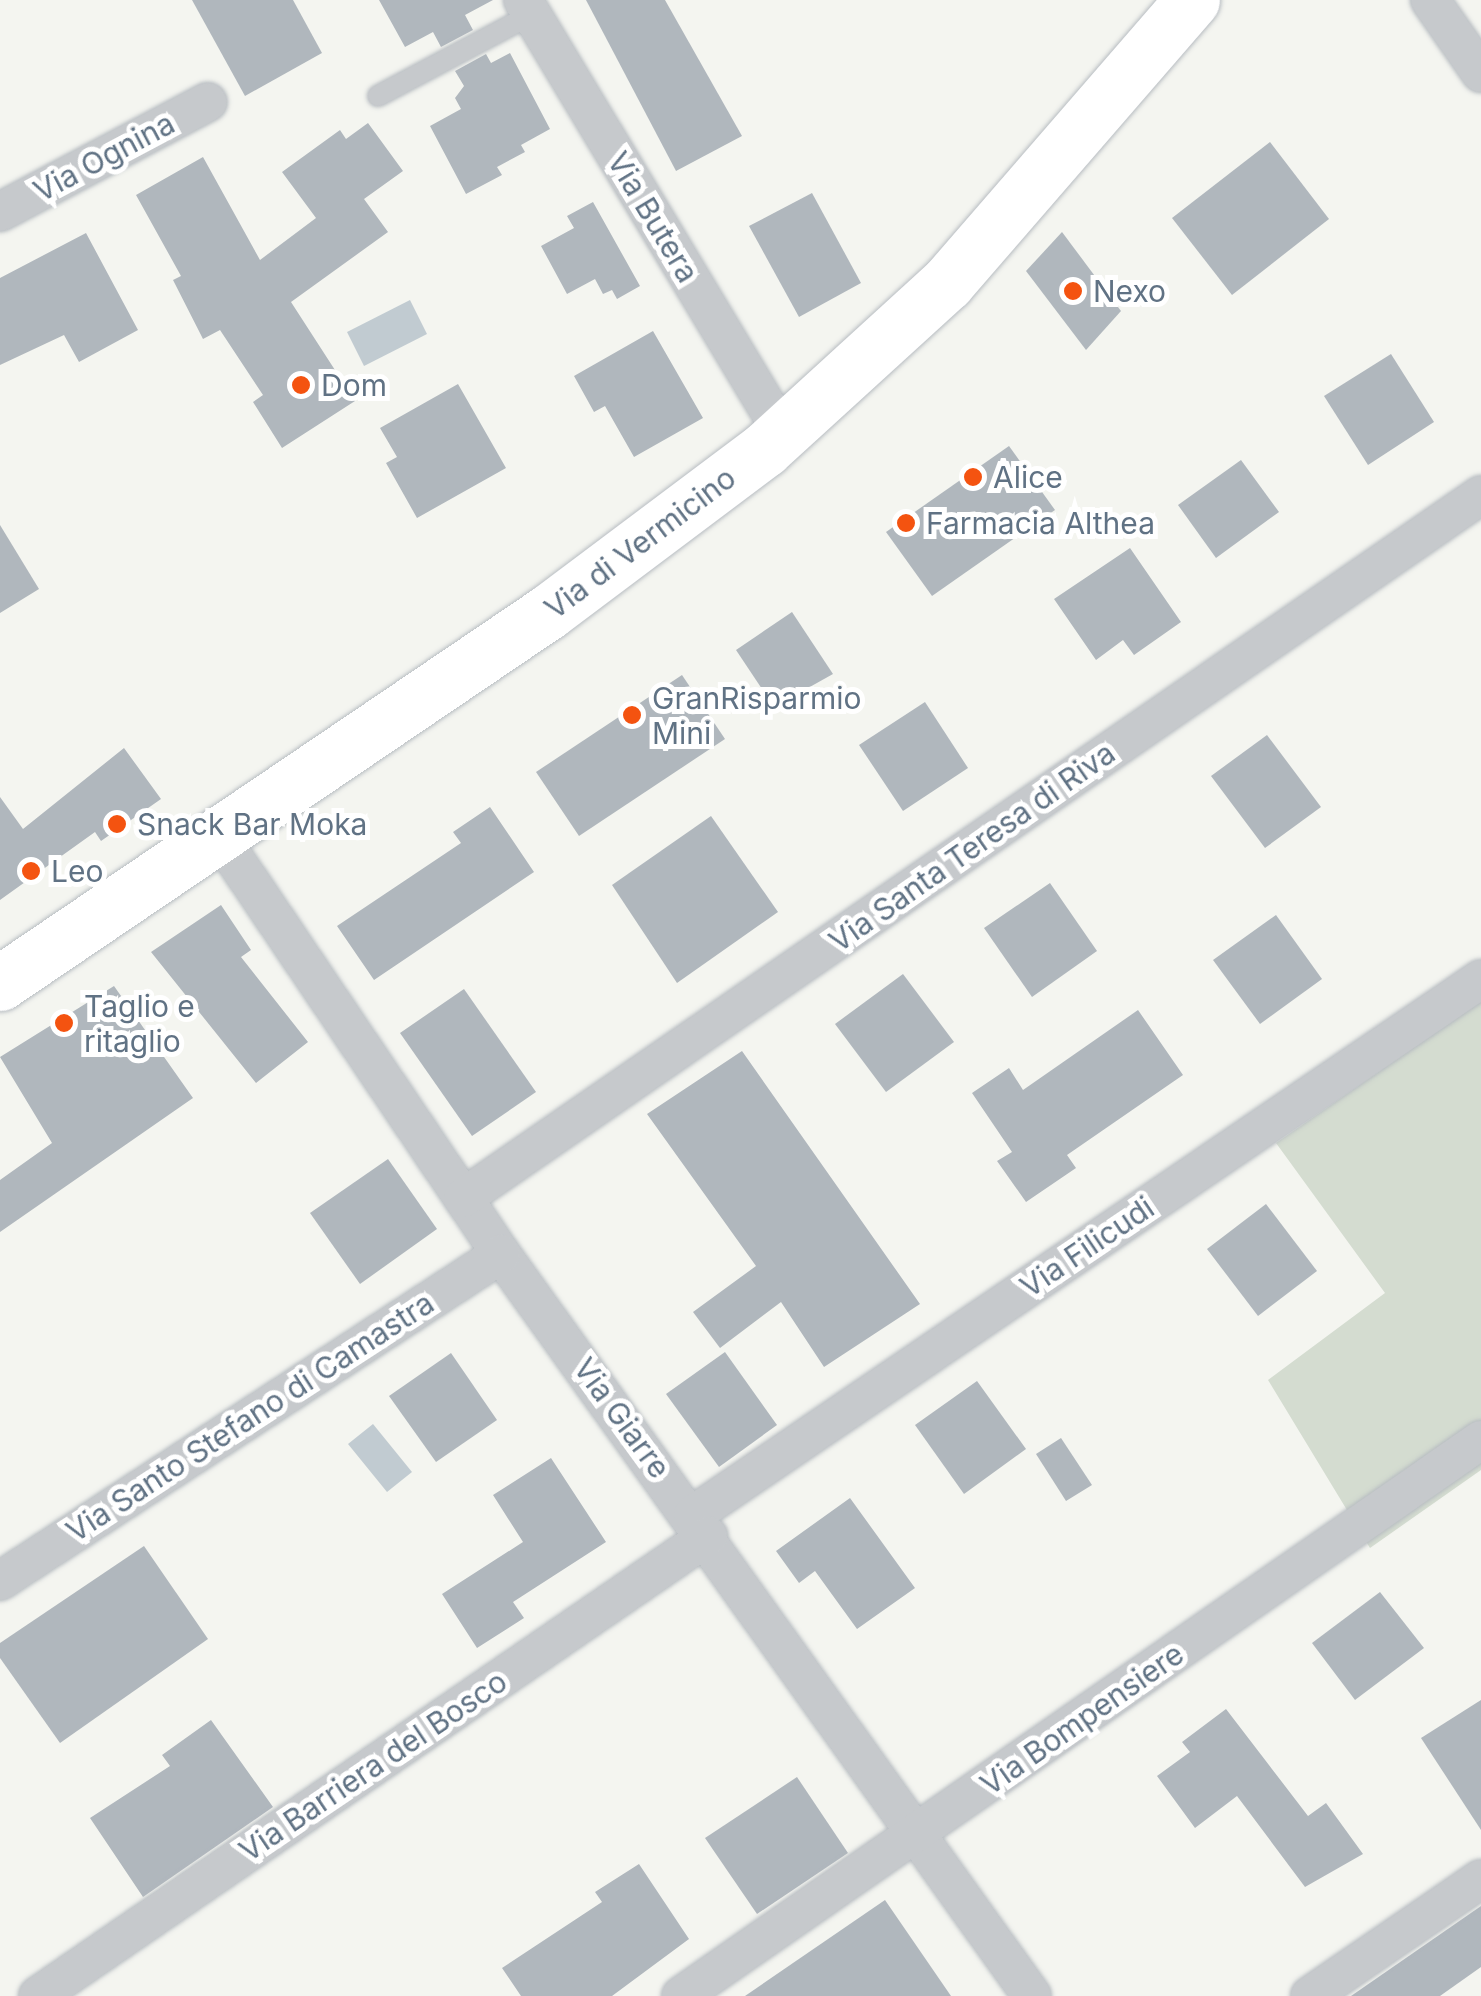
<!DOCTYPE html>
<style>
body{margin:0}
#map{position:relative;width:1481px;height:1996px;overflow:hidden;background:#f4f5f0;font-family:Inter,sans-serif}
div>[style]{position:absolute}
.green>*{inset:0;background:#d4dcd0}
.water>*{inset:0;background:#c1cbd1}
.building>*{inset:0;background:#b0b7bd}
.roads{filter:drop-shadow(0 0 2px #b7bcc1) drop-shadow(0 0 2px #b7bcc1)}
.service>*{height:20px;margin:-10px;padding:0 10px;transform-origin:10px;border-radius:10px;background:#c6c9cc}
.minor>*{height:38px;margin:-19px;padding:0 19px;transform-origin:19px;border-radius:19px;background:#c6c9cc}
.secondary>*{height:55px;margin:-27.5px;padding:0 27.5px;transform-origin:27.5px;border-radius:27.5px;background:#fff}
.dots>*{width:28px;height:28px;translate:-50% -50%;box-sizing:border-box;border:5px solid #fff;border-radius:50%}
span{translate:-50% -50%;white-space:nowrap;text-align:center;line-height:1.15;-webkit-text-stroke:10px #fff;paint-order:stroke}
.street-label{font-size:30px;color:#607284}
.poi-label{font-size:30px;color:#607284}
.left{translate:0 -50%;text-align:left}
</style>
<div id="map">
<div class="green">
<div style="clip-path:polygon(1481px 1001px,1481px 1470px,1370px 1548px,1268px 1380px,1385px 1293px,1276px 1143px)"></div>
</div>
<div class="water">
<div style="clip-path:polygon(410px 300px,427px 334px,364px 366px,347px 332px)"></div>
<div style="clip-path:polygon(373px 1424px,412px 1472px,387px 1492px,348px 1444px)"></div>
</div>
<div class="building">
<div style="clip-path:polygon(192px 0,293px 0,322px 53px,245px 96px)"></div>
<div style="clip-path:polygon(379px 0,493px 0,465px 15px,473px 30px,441px 47px,433px 32px,405px 47px)"></div>
<div style="clip-path:polygon(586px 0,665px 0,742px 136px,676px 171px)"></div>
<div style="clip-path:polygon(510px 53px,550px 129px,521px 145px,525px 152px,497px 167px,502px 175px,466px 194px,430px 126px,461px 109px,455px 98px,464px 86px,455px 71px,486px 54px,491px 63px)"></div>
<div style="clip-path:polygon(368px 123px,403px 171px,364px 199px,388px 232px,291px 302px,355px 401px,282px 448px,253px 402px,263px 395px,220px 330px,203px 339px,173px 280px,181px 276px,136px 195px,203px 157px,260px 260px,316px 218px,282px 172px,340px 130px,346px 139px)"></div>
<div style="clip-path:polygon(1270px 142px,1329px 219px,1232px 295px,1172px 218px)"></div>
<div style="clip-path:polygon(812px 193px,861px 283px,799px 317px,749px 226px)"></div>
<div style="clip-path:polygon(593px 202px,640px 286px,617px 299px,612px 290px,603px 294px,595px 279px,567px 294px,541px 246px,574px 228px,567px 216px)"></div>
<div style="clip-path:polygon(1062px 232px,1121px 311px,1086px 350px,1026px 271px)"></div>
<div style="clip-path:polygon(86px 233px,138px 330px,79px 362px,64px 335px,0 365px,0 278px)"></div>
<div style="clip-path:polygon(653px 331px,703px 418px,634px 457px,605px 406px,594px 412px,574px 376px)"></div>
<div style="clip-path:polygon(1391px 354px,1434px 422px,1368px 465px,1324px 396px)"></div>
<div style="clip-path:polygon(458px 384px,506px 468px,417px 518px,386px 463px,397px 457px,380px 428px)"></div>
<div style="clip-path:polygon(1009px 446px,1055px 510px,932px 596px,886px 532px)"></div>
<div style="clip-path:polygon(1241px 460px,1279px 512px,1216px 558px,1178px 505px)"></div>
<div style="clip-path:polygon(0 525px,39px 589px,0 613px)"></div>
<div style="clip-path:polygon(1130px 548px,1181px 622px,1134px 655px,1123px 640px,1096px 660px,1054px 599px)"></div>
<div style="clip-path:polygon(792px 612px,833px 674px,774px 707px,736px 650px)"></div>
<div style="clip-path:polygon(682px 675px,725px 739px,579px 836px,536px 772px)"></div>
<div style="clip-path:polygon(925px 702px,968px 768px,903px 811px,859px 745px)"></div>
<div style="clip-path:polygon(1267px 735px,1321px 807px,1265px 848px,1211px 776px)"></div>
<div style="clip-path:polygon(124px 748px,161px 799px,101px 841px,95px 832px,0 900px,0 797px,23px 829px)"></div>
<div style="clip-path:polygon(490px 807px,534px 872px,374px 980px,337px 926px,461px 843px,453px 832px)"></div>
<div style="clip-path:polygon(711px 816px,778px 912px,677px 983px,612px 885px)"></div>
<div style="clip-path:polygon(1050px 883px,1097px 951px,1032px 997px,984px 928px)"></div>
<div style="clip-path:polygon(221px 905px,251px 950px,241px 957px,308px 1042px,256px 1083px,151px 952px)"></div>
<div style="clip-path:polygon(1276px 915px,1322px 979px,1260px 1024px,1213px 960px)"></div>
<div style="clip-path:polygon(903px 974px,954px 1042px,886px 1092px,835px 1024px)"></div>
<div style="clip-path:polygon(114px 986px,193px 1098px,0 1232px,0 1180px,52px 1143px,0 1057px)"></div>
<div style="clip-path:polygon(464px 989px,536px 1092px,472px 1136px,400px 1033px)"></div>
<div style="clip-path:polygon(1138px 1010px,1183px 1075px,1067px 1155px,1076px 1168px,1026px 1202px,997px 1161px,1012px 1152px,972px 1093px,1009px 1068px,1023px 1090px)"></div>
<div style="clip-path:polygon(742px 1051px,920px 1304px,824px 1367px,781px 1302px,720px 1348px,693px 1312px,756px 1266px,647px 1114px)"></div>
<div style="clip-path:polygon(388px 1159px,437px 1229px,360px 1284px,310px 1213px)"></div>
<div style="clip-path:polygon(1266px 1204px,1317px 1271px,1258px 1316px,1207px 1249px)"></div>
<div style="clip-path:polygon(725px 1352px,777px 1425px,719px 1467px,666px 1394px)"></div>
<div style="clip-path:polygon(451px 1353px,497px 1420px,436px 1462px,389px 1396px)"></div>
<div style="clip-path:polygon(977px 1381px,1026px 1449px,964px 1494px,915px 1425px)"></div>
<div style="clip-path:polygon(1061px 1438px,1092px 1485px,1066px 1501px,1036px 1454px)"></div>
<div style="clip-path:polygon(551px 1458px,606px 1542px,513px 1602px,524px 1618px,477px 1648px,442px 1594px,523px 1542px,493px 1495px)"></div>
<div style="clip-path:polygon(850px 1498px,915px 1588px,857px 1629px,815px 1571px,799px 1583px,776px 1551px)"></div>
<div style="clip-path:polygon(144px 1546px,208px 1639px,60px 1743px,0 1658px,0 1643px)"></div>
<div style="clip-path:polygon(1380px 1592px,1424px 1648px,1355px 1700px,1312px 1643px)"></div>
<div style="clip-path:polygon(1481px 1700px,1481px 1830px,1421px 1738px)"></div>
<div style="clip-path:polygon(1226px 1709px,1308px 1816px,1326px 1803px,1363px 1854px,1305px 1887px,1237px 1796px,1195px 1828px,1157px 1776px,1190px 1752px,1182px 1742px)"></div>
<div style="clip-path:polygon(211px 1720px,273px 1807px,143px 1897px,90px 1818px,170px 1766px,162px 1755px)"></div>
<div style="clip-path:polygon(797px 1777px,848px 1853px,757px 1914px,705px 1838px)"></div>
<div style="clip-path:polygon(639px 1864px,689px 1939px,612px 1996px,521px 1996px,502px 1968px,602px 1902px,595px 1892px)"></div>
<div style="clip-path:polygon(885px 1900px,951px 1996px,745px 1996px)"></div>
<div style="clip-path:polygon(1481px 1906px,1481px 1967px,1440px 1996px,1351px 1996px)"></div>
</div>
<div class="roads">
<div class="service">
<div style="left:378px;top:96px;width:174px;rotate:-28deg"></div>
</div>
<div class="minor">
<div style="left:523px;top:0;width:505px;rotate:59.02deg"></div>
<div style="left:1430px;top:0;width:89px;rotate:55.1deg"></div>
<div style="left:0;top:212px;width:235px;rotate:-27.9deg"></div>
<div style="left:219px;top:836px;width:504px;rotate:55.99deg"></div>
<div style="left:501px;top:1254px;width:912px;rotate:54.41deg"></div>
<div style="left:463px;top:1198px;width:1237px;rotate:-34.63deg"></div>
<div style="left:693px;top:1515px;width:953px;rotate:-34.22deg"></div>
<div style="left:0;top:1581px;width:598px;rotate:-33.13deg"></div>
<div style="left:38px;top:1996px;width:813px;rotate:-34.47deg"></div>
<div style="left:681px;top:1996px;width:974px;rotate:-34.8deg"></div>
<div style="left:1310px;top:1996px;width:207px;rotate:-34.4deg"></div>
</div>
<div class="secondary">
<div style="left:0;top:983px;width:662px;rotate:-34.1deg"></div>
<div style="left:548px;top:612px;width:271px;rotate:-36.9deg"></div>
<div style="left:765px;top:449px;width:246px;rotate:-42.4deg"></div>
<div style="left:947px;top:283px;width:374px;rotate:-49.1deg"></div>
</div>
</div>
<div class="dots">
<div style="left:1073px;top:291px;background:#f45310"></div>
<div style="left:301px;top:385px;background:#f45310"></div>
<div style="left:973px;top:477px;background:#f45310"></div>
<div style="left:906px;top:523px;background:#f45310"></div>
<div style="left:632px;top:715px;background:#f45310"></div>
<div style="left:117px;top:824px;background:#f45310"></div>
<div style="left:31px;top:871px;background:#f45310"></div>
<div style="left:64px;top:1023px;background:#f45310"></div>
</div>
<div class="street-label">
<span style="left:104px;top:157px;rotate:-28deg">Via Ognina</span>
<span style="left:653px;top:217px;rotate:59deg">Via Butera</span>
<span style="left:640px;top:543px;rotate:-37deg">Via di Vermicino</span>
<span style="left:972px;top:847px;rotate:-35deg">Via Santa Teresa di Riva</span>
<span style="left:1087px;top:1247px;rotate:-34deg">Via Filicudi</span>
<span style="left:250px;top:1417px;rotate:-33deg">Via Santo Stefano di Camastra</span>
<span style="left:622px;top:1418px;rotate:54deg">Via Giarre</span>
<span style="left:1082px;top:1719px;rotate:-35deg">Via Bompensiere</span>
<span style="left:373px;top:1766px;rotate:-34deg">Via Barriera del Bosco</span>
</div>
<div class="poi-label">
<span class="left" style="left:1093px;top:291px">Nexo</span>
<span class="left" style="left:321px;top:385px">Dom</span>
<span class="left" style="left:993px;top:477px">Alice</span>
<span class="left" style="left:926px;top:523px">Farmacia Althea</span>
<span class="left" style="left:652px;top:715px">GranRisparmio<br>Mini</span>
<span class="left" style="left:137px;top:824px">Snack Bar Moka</span>
<span class="left" style="left:51px;top:871px">Leo</span>
<span class="left" style="left:84px;top:1023px">Taglio e<br>ritaglio</span>
</div>
</div>
